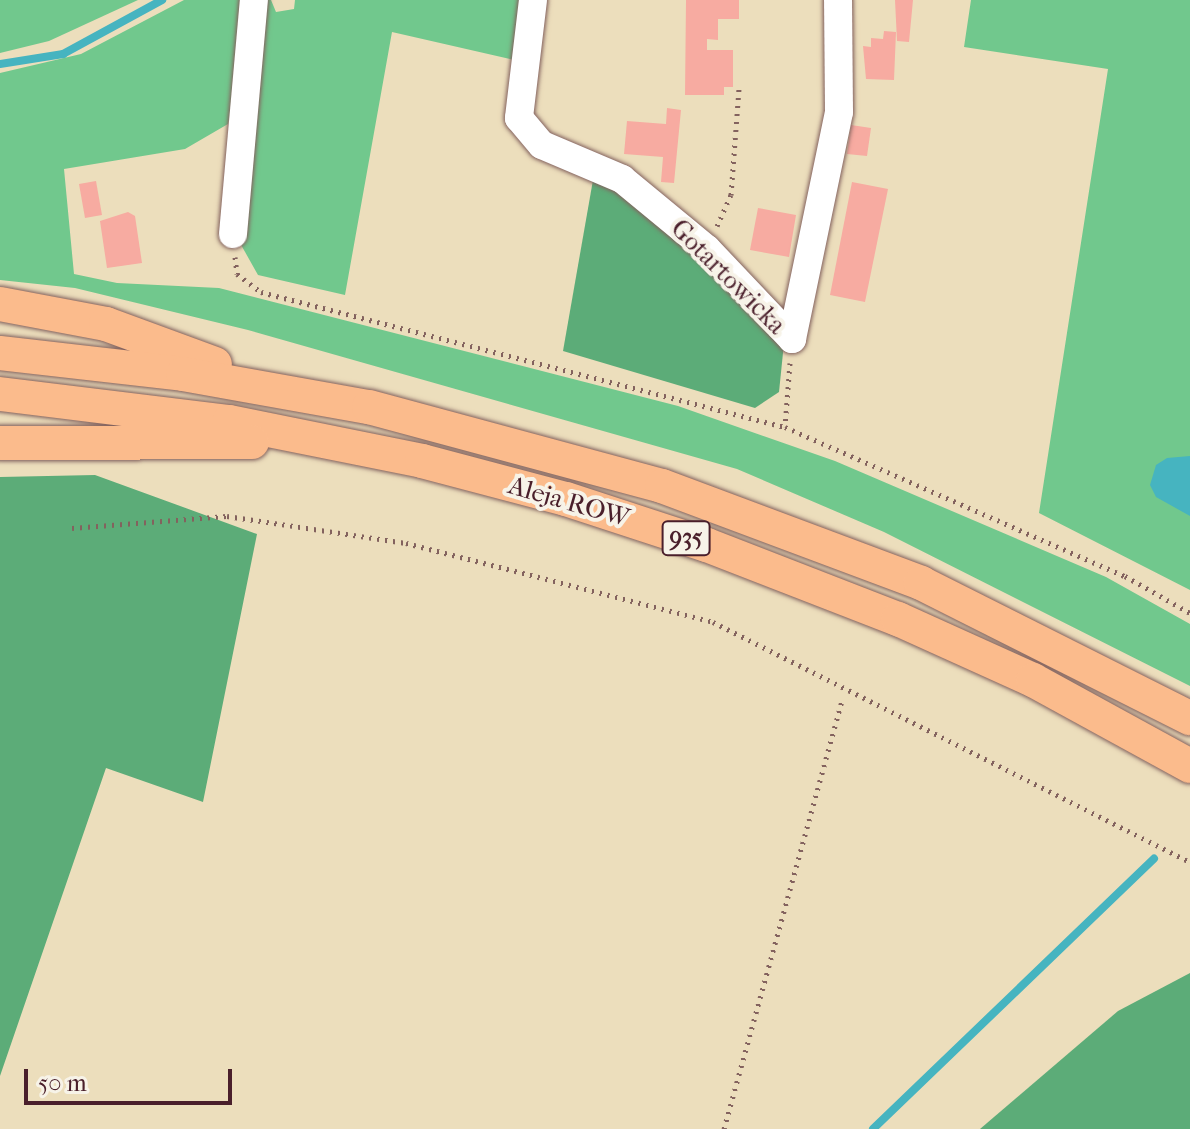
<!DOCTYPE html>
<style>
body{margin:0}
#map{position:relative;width:1190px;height:1129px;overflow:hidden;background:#ecdebc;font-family:"IM FELL French Canon",serif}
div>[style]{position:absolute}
.green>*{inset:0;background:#71c88d}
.forest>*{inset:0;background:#5cac78}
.water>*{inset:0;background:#46b4c0}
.stream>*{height:8px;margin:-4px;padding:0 4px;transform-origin:4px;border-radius:4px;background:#46b4c0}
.building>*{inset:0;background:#f7aba1}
.path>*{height:5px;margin-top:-2.5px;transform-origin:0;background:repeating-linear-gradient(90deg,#83625e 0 2px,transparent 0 8px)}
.roads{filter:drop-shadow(0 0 2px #83625e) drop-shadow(0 0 2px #83625e)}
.minor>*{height:28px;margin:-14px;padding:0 14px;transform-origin:14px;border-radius:14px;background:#fff}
.major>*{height:34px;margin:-17px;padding:0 17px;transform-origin:17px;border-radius:17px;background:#fbbb8c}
span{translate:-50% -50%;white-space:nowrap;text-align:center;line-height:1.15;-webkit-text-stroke:8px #f7f3e8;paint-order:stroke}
.shield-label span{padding:2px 6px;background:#f7f3e8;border:2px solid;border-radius:6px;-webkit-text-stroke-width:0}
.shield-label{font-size:24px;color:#4a1f2b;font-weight:700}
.street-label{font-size:26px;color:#4a1f2b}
.scale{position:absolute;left:24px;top:1069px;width:208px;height:36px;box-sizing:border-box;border:4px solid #4a1f2b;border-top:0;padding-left:10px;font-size:24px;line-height:28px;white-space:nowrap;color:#4a1f2b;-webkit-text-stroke:6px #f7f3e8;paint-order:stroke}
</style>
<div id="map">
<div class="green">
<div style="clip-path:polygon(0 0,138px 0,49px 41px,0 53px)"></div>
<div style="clip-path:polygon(184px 0,244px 0,244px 48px,228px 124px,185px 149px,64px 169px,74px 274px,117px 283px,219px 288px,678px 406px,835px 461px,1106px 577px,1190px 624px,1190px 686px,884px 532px,737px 469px,248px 330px,75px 288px,0 280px,0 73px,81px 54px)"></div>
<div style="clip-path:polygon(262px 0,271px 0,276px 12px,294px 9px,295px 0,524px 0,514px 60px,392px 32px,345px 295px,258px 275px,240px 243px)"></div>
<div style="clip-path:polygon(971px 0,1190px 0,1190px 590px,1039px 513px,1108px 69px,964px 47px)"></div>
</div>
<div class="forest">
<div style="clip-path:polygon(593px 180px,613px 185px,702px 262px,784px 343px,779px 392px,755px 408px,563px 351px)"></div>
<div style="clip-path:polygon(95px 475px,257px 534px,203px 802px,106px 768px,0 1076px,0 477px)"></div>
<div style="clip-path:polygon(1190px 973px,1190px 1129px,980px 1129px,1118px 1011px)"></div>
</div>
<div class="water">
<div style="clip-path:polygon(1190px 456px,1190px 516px,1156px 497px,1150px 485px,1156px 465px,1167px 458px)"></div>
</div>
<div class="stream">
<div style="left:0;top:64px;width:64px;rotate:-9deg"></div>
<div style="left:63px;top:54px;width:113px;rotate:-28.6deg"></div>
<div style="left:873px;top:1129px;width:390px;rotate:-43.9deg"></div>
</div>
<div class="building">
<div style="clip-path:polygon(686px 0,739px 0,739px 19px,718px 19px,718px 40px,707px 39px,707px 50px,733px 50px,733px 87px,724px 87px,724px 95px,685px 95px)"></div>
<div style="clip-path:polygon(895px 0,913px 0,909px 42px,897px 41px)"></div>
<div style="clip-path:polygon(884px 31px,896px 32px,894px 80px,866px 79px,863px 46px,871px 47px,871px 38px,883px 39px)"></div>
<div style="clip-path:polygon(667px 108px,681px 110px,674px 183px,661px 182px,663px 157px,624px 154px,627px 121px,666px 124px)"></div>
<div style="clip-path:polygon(851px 125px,871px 128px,867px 156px,847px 154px)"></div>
<div style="clip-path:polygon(96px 181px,102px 215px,85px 218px,79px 184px)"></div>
<div style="clip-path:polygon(852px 182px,888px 189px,865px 302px,830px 295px)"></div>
<div style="clip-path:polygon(758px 208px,796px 215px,789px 257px,750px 250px)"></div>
<div style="clip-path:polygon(128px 212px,135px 216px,142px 263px,107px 268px,100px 221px)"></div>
</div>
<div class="path">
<div style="left:717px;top:226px;width:34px;rotate:-66deg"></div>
<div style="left:731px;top:195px;width:106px;rotate:-85.7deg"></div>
<div style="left:235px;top:257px;width:17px;rotate:83deg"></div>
<div style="left:237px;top:274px;width:30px;rotate:37deg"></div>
<div style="left:261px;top:292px;width:541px;rotate:14.45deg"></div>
<div style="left:790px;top:363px;width:64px;rotate:94.5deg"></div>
<div style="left:785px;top:427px;width:371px;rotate:23.7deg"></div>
<div style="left:1125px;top:576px;width:75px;rotate:29.6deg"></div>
<div style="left:72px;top:528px;width:155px;rotate:-4.4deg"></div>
<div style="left:227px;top:516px;width:181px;rotate:8.6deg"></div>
<div style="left:406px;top:543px;width:317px;rotate:14.4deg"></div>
<div style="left:713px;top:622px;width:534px;rotate:26.71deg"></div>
<div style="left:724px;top:1129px;width:444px;rotate:-74.6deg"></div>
</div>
<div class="roads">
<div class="minor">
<div style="left:533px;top:0;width:119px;rotate:96.8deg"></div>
<div style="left:519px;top:118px;width:35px;rotate:50deg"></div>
<div style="left:542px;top:145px;width:87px;rotate:23deg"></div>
<div style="left:622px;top:179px;width:110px;rotate:39.5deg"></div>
<div style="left:707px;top:249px;width:124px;rotate:46.6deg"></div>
<div style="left:233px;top:234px;width:235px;rotate:-84.9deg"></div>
<div style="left:792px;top:339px;width:232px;rotate:-78.3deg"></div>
<div style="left:839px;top:112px;width:112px;rotate:-90.5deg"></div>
</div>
<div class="major">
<div style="left:0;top:304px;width:108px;rotate:10.7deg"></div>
<div style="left:106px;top:324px;width:116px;rotate:20.2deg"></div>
<div style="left:0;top:353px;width:184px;rotate:6.5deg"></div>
<div style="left:183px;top:374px;width:189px;rotate:10.1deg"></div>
<div style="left:369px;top:407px;width:303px;rotate:15.1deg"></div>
<div style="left:662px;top:486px;width:277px;rotate:20.5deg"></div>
<div style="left:921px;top:583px;width:301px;rotate:26.7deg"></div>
<div style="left:0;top:394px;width:231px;rotate:7deg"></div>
<div style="left:229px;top:422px;width:197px;rotate:11.4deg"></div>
<div style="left:422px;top:461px;width:149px;rotate:14.8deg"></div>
<div style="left:566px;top:499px;width:148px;rotate:18.1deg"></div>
<div style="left:707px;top:545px;width:205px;rotate:21.2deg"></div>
<div style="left:898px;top:619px;width:148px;rotate:24.3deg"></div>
<div style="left:1033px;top:680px;width:179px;rotate:28.7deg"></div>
<div style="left:0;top:443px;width:252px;rotate:-0.2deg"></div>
</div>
</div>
<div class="shield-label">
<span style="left:686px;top:538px">935</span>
</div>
<div class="street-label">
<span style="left:728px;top:277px;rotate:45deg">Gotartowicka</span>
<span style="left:569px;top:502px;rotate:16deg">Aleja ROW</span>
</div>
<div class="scale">50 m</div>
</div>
